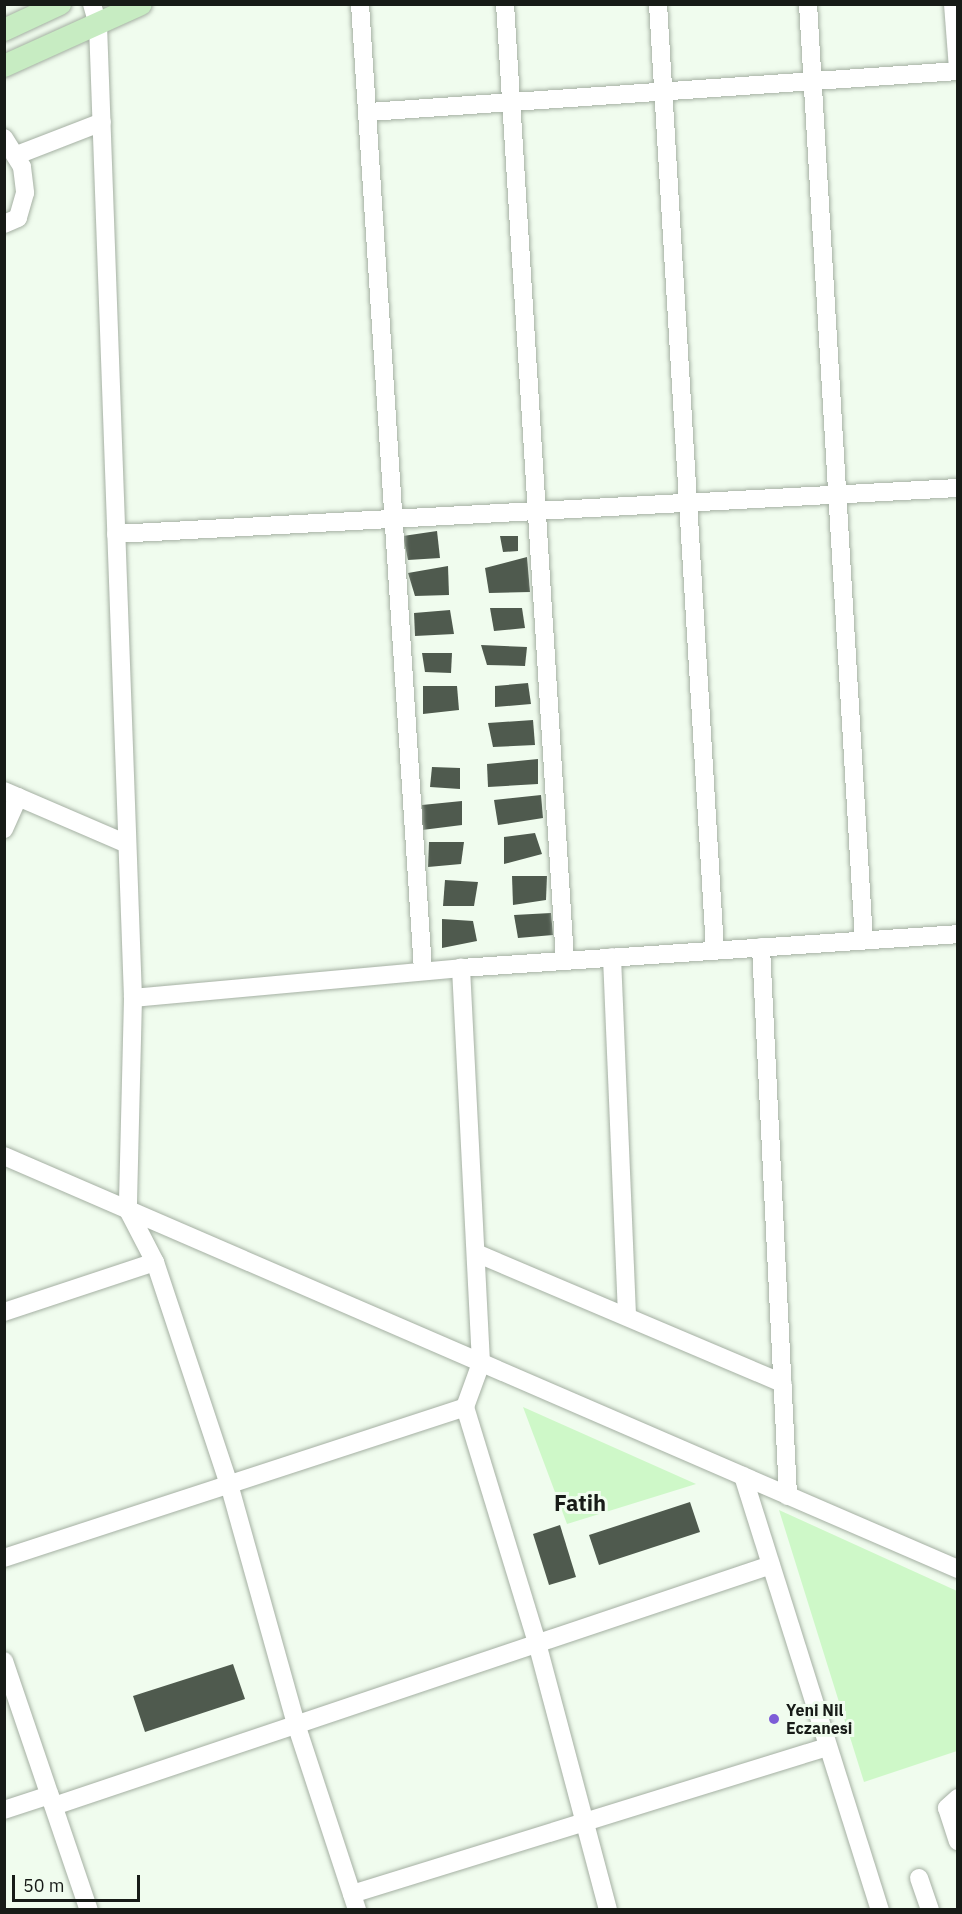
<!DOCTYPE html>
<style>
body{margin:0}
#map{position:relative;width:962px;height:1914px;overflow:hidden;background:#f0fcee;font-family:"IBM Plex Sans",sans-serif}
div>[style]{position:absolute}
.green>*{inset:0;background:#cef8c8}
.building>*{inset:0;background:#4f5a4e}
.roads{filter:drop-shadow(0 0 2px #a5b0a3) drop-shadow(0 0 2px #a5b0a3)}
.minor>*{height:18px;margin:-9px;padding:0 9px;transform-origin:9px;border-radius:9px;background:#fff}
.major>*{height:22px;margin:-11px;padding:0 11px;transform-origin:11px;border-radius:11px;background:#c7ecc2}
.dots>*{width:16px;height:16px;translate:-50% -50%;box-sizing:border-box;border:3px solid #f0fcee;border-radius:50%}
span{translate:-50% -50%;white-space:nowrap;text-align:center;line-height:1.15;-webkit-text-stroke:6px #f0fcee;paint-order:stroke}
.poi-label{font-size:16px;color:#171b17;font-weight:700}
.left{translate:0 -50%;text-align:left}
.district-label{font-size:22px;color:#171b17;font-weight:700}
.frame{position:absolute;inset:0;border:6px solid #171b17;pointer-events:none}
.scale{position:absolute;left:12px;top:1875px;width:128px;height:27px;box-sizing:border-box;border:3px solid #171b17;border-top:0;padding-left:8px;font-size:18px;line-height:21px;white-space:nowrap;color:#171b17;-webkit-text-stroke:4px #f0fcee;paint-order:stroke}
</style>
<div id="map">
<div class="green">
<div style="clip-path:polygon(523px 1407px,696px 1484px,567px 1524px)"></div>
<div style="clip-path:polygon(779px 1510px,957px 1591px,957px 1751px,864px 1782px)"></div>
</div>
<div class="building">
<div style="clip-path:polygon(437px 531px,440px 558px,408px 560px,403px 536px)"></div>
<div style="clip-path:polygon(500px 536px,518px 536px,518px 551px,503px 552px)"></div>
<div style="clip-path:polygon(527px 557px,530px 592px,489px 593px,485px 568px)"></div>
<div style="clip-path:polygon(448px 566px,449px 595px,415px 596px,408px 573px)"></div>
<div style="clip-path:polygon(490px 608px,522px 608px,525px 628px,494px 631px)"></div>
<div style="clip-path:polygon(450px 610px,454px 634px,415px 636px,414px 613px)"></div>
<div style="clip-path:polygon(481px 645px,527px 647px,525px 666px,487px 665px)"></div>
<div style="clip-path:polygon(422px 653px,452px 653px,451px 673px,425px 672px)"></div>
<div style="clip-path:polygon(528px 683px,531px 704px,495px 707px,495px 686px)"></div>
<div style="clip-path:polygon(423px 686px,457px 686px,459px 710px,423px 714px)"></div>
<div style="clip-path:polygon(533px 720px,535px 745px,493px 747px,488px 723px)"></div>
<div style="clip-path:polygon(538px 759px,538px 784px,488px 787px,487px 764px)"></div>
<div style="clip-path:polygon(432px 767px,460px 768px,460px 789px,430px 787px)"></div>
<div style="clip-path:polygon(541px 795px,543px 818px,498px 825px,494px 800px)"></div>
<div style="clip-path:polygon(462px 801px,462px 825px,422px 830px,422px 805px)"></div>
<div style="clip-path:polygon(535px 833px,542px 854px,504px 864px,504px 837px)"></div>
<div style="clip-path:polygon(429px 842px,464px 842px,461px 864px,428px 867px)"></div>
<div style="clip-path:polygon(512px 876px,547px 876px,546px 900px,513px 905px)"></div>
<div style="clip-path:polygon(445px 880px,478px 882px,474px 906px,443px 906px)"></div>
<div style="clip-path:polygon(551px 913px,553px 935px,518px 938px,514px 915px)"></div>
<div style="clip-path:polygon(442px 919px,473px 921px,477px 941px,442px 948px)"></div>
<div style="clip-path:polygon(690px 1502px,700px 1532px,599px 1565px,589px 1535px)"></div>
<div style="clip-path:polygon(560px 1525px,576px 1577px,549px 1585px,533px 1534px)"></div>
<div style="clip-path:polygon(233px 1664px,245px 1699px,145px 1732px,133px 1696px)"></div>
</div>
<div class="roads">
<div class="minor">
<div style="left:92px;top:4px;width:22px;rotate:74deg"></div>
<div style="left:98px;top:25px;width:974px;rotate:87.94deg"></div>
<div style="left:133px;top:998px;width:212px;rotate:91.4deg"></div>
<div style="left:128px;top:1210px;width:59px;rotate:62.6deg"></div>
<div style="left:155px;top:1262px;width:234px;rotate:71.6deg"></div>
<div style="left:229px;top:1484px;width:249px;rotate:74.4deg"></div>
<div style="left:296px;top:1724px;width:196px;rotate:71.8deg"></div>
<div style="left:360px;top:4px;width:969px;rotate:86.27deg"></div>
<div style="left:505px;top:4px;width:958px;rotate:86.41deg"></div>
<div style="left:658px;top:4px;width:948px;rotate:86.55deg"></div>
<div style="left:808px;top:4px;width:938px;rotate:86.58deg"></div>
<div style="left:953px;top:4px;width:65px;rotate:85.6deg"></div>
<div style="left:369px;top:112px;width:590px;rotate:-3.98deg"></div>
<div style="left:4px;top:138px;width:34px;rotate:58deg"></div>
<div style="left:22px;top:167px;width:26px;rotate:83deg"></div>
<div style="left:25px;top:193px;width:26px;rotate:106deg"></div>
<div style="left:18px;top:218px;width:15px;rotate:157deg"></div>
<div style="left:17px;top:155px;width:91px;rotate:-21.2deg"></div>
<div style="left:116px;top:534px;width:843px;rotate:-3.13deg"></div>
<div style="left:4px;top:791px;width:134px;rotate:23.3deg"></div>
<div style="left:4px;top:829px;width:35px;rotate:-66deg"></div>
<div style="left:761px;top:947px;width:550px;rotate:87.18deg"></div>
<div style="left:612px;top:957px;width:359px;rotate:87.6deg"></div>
<div style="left:133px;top:998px;width:329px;rotate:-5.2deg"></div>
<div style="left:461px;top:968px;width:498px;rotate:-3.9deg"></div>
<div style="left:4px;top:1156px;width:1040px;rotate:23.41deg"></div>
<div style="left:476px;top:1253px;width:333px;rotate:23deg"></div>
<div style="left:4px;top:1312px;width:159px;rotate:-18.3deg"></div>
<div style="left:465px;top:1407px;width:247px;rotate:73deg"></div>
<div style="left:537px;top:1643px;width:276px;rotate:75.1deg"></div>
<div style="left:743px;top:1476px;width:455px;rotate:72.5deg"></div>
<div style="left:4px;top:1558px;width:485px;rotate:-18.1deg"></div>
<div style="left:465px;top:1407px;width:47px;rotate:-70deg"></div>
<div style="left:481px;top:1363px;width:396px;rotate:-92.9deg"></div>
<div style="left:4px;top:1661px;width:263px;rotate:71.2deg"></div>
<div style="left:958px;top:1798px;width:15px;rotate:138deg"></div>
<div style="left:947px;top:1808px;width:35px;rotate:72deg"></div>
<div style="left:54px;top:1806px;width:756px;rotate:-18.58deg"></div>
<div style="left:4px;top:1810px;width:48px;rotate:-18.1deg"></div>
<div style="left:919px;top:1878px;width:34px;rotate:71deg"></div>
<div style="left:352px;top:1894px;width:497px;rotate:-17.2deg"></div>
</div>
<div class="major">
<div style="left:4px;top:30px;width:62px;rotate:-24.9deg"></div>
<div style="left:4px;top:66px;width:150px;rotate:-24.3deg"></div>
</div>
</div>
<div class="dots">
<div style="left:774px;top:1719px;background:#7d5dd7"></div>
</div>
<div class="poi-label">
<span class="left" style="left:786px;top:1719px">Yeni Nil<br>Eczanesi</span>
</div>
<div class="district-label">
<span style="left:580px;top:1503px">Fatih</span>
</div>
<div class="frame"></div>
<div class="scale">50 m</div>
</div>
